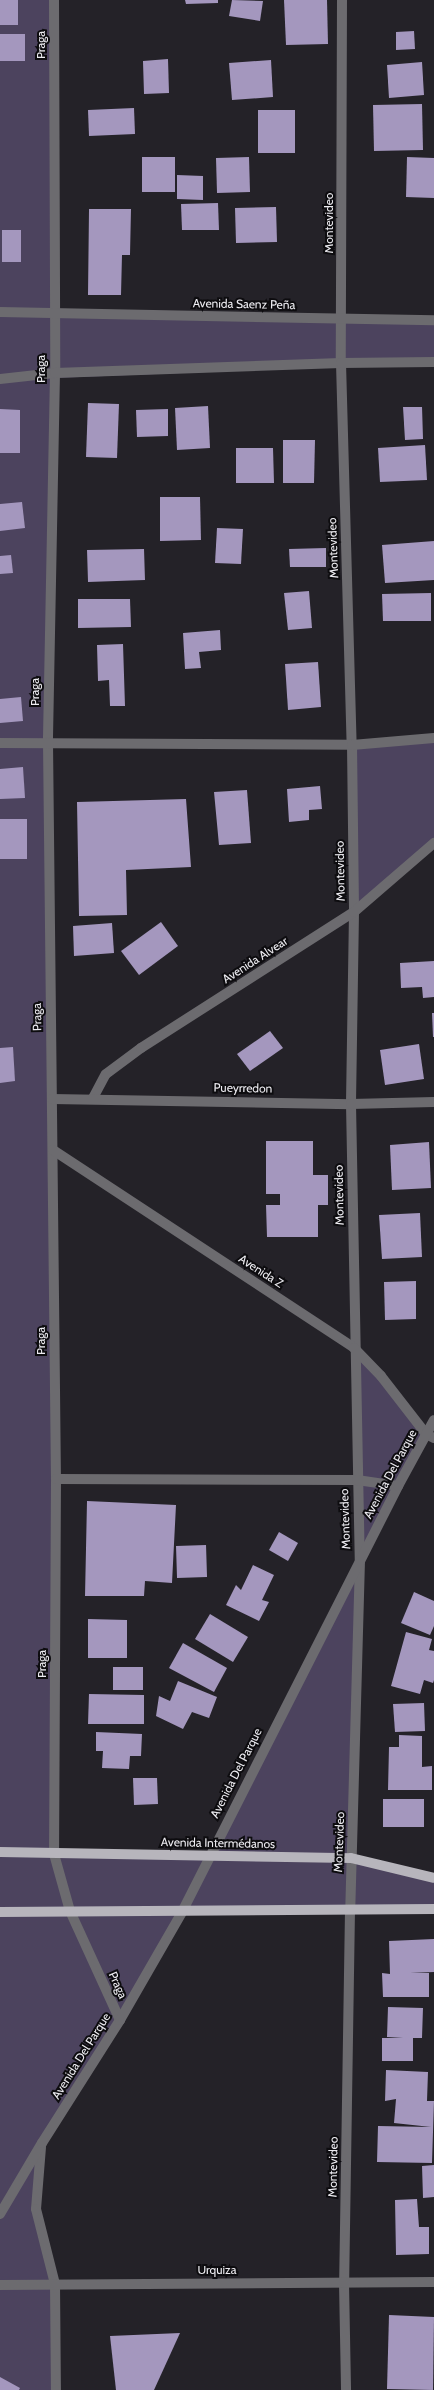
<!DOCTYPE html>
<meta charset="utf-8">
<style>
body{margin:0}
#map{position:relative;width:434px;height:2390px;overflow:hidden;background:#242228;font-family:Cabin,sans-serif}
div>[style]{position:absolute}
.green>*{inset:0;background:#4c435e}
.building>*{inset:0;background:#a497be}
.minor>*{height:10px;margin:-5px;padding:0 5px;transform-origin:5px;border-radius:5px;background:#6c6b6f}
.major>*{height:10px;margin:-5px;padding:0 5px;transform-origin:5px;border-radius:5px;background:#b7b5bc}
span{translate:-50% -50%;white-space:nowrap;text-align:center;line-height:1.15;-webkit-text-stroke:4px #0d0c0f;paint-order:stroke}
.street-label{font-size:12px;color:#edecf1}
</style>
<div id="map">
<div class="green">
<div style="clip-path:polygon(0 0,54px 0,53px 312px,434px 320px,434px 363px,55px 378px,49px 634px,54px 1854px,209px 1856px,360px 1560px,354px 1348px,426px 1434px,360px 1560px,352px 1857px,434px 1878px,434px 1909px,182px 1912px,42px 2143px,36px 2209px,55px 2284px,56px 2390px,0 2390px)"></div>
<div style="clip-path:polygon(434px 738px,434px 843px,354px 912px,352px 745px)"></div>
</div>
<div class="building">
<div style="clip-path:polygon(0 0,18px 0,18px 25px,0 25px)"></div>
<div style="clip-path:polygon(185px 0,218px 0,218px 3px,186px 4px)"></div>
<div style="clip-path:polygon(232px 0,263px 1px,260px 21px,229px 16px)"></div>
<div style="clip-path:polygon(284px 0,327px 0,328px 44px,286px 45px)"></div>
<div style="clip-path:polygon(414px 31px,415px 49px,396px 50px,396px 32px)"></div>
<div style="clip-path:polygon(0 34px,25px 34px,25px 61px,0 61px)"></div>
<div style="clip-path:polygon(168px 59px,169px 93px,144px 94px,143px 61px)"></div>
<div style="clip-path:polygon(271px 60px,273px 97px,232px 100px,229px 63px)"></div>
<div style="clip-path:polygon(422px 62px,424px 95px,389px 98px,387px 65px)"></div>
<div style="clip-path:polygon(422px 104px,423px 150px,374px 151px,373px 105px)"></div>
<div style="clip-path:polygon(134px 108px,135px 134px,89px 136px,88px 110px)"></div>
<div style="clip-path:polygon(258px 110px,295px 110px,295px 153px,258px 153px)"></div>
<div style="clip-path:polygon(142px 157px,175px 157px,175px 192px,142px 192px)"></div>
<div style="clip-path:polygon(249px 157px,250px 192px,217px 193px,216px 158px)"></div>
<div style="clip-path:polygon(407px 157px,434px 158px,434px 198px,406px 197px)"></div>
<div style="clip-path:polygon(177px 175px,203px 176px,203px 200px,177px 199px)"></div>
<div style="clip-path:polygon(218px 203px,219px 230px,182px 230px,181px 204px)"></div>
<div style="clip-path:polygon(276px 207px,277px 242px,236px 243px,235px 208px)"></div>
<div style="clip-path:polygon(89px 209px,131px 209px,130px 255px,122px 255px,121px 295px,88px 295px)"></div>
<div style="clip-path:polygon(2px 230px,21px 230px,21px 262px,2px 262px)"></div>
<div style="clip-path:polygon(88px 403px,119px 404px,117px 458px,86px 457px)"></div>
<div style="clip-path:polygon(208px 406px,210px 448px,177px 450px,175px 408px)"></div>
<div style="clip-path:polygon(403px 407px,422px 407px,423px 439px,405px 440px)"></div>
<div style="clip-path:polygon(0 409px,20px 410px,20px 453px,0 453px)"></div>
<div style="clip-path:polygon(168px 409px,168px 436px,137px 437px,136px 410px)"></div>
<div style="clip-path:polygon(283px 440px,315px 440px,314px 483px,283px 483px)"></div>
<div style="clip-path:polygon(425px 445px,427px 480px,380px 482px,378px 448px)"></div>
<div style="clip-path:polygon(236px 448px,273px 448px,274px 483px,236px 483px)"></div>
<div style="clip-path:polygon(160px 497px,200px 497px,201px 540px,160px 541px)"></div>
<div style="clip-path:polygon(22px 502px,25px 528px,0 531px,0 504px)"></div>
<div style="clip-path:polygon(217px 528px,243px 529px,241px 564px,215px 563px)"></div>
<div style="clip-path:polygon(434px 541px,434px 580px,385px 583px,382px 545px)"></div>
<div style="clip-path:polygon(326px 548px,326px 567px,290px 567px,289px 549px)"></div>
<div style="clip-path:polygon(144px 549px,145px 580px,88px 582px,87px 550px)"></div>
<div style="clip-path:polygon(11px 555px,13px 573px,0 574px,0 556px)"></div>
<div style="clip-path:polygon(309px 591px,312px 628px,288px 630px,284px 593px)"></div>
<div style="clip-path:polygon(431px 593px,431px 621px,383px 621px,382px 594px)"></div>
<div style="clip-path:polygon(78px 599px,130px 599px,131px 627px,78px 628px)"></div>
<div style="clip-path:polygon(220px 630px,221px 650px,199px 652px,201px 668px,185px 669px,183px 633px)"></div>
<div style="clip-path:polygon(123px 644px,125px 706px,110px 706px,109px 680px,98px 681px,97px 645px)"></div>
<div style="clip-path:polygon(318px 662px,321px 707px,288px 710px,285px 664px)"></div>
<div style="clip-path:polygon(21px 697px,23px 721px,0 723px,0 699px)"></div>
<div style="clip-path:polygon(23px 767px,25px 798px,0 799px,0 769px)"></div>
<div style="clip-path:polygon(320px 786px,322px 809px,309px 810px,309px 820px,289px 822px,287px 789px)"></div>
<div style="clip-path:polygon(247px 790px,251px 843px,219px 845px,214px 792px)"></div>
<div style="clip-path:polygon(186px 799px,191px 867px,126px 870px,127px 915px,79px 916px,77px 802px)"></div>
<div style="clip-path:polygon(0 819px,27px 819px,27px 859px,0 859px)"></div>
<div style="clip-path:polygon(161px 922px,178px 946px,139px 975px,121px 951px)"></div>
<div style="clip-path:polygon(112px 923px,114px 953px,74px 956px,73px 926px)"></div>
<div style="clip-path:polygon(434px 961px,434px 997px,423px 998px,422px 987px,401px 988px,400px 963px)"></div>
<div style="clip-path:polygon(432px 1013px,434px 1013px,434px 1037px,433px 1037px)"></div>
<div style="clip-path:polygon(270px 1031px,283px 1048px,250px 1071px,237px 1054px)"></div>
<div style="clip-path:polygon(419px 1044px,424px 1079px,385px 1085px,380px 1050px)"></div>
<div style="clip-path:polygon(13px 1047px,15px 1081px,0 1083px,0 1048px)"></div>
<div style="clip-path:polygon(266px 1141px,313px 1141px,313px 1175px,328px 1175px,328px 1205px,318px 1205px,318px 1237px,267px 1237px,266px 1205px,280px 1205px,280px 1194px,266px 1194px)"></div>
<div style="clip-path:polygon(429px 1142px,431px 1188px,392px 1190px,390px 1145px)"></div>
<div style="clip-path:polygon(420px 1213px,422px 1257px,382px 1259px,379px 1215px)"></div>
<div style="clip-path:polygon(416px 1281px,416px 1319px,385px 1320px,384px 1282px)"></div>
<div style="clip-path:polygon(87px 1501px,176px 1505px,172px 1583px,145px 1581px,144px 1596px,85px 1596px)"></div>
<div style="clip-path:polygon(279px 1532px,298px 1543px,288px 1561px,269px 1550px)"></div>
<div style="clip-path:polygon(206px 1545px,207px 1577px,177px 1578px,176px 1546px)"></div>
<div style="clip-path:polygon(253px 1565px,274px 1575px,262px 1600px,269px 1602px,259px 1621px,226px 1605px,236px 1585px,241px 1590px)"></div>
<div style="clip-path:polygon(414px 1592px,434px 1601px,434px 1626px,430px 1635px,401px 1623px)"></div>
<div style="clip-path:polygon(210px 1614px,248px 1637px,233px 1662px,195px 1639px)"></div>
<div style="clip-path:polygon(88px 1619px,127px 1620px,127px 1658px,88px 1658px)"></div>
<div style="clip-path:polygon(406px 1632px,432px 1639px,429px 1650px,434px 1651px,434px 1680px,433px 1683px,424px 1680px,420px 1694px,391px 1686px)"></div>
<div style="clip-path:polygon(183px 1643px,227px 1668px,214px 1692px,169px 1668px)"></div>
<div style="clip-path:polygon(113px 1667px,143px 1667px,143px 1690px,113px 1690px)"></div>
<div style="clip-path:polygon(178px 1681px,217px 1697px,209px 1718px,192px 1712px,183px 1729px,156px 1716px,159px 1696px,170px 1701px)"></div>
<div style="clip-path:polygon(89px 1694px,144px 1695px,144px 1724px,88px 1724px)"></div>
<div style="clip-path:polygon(424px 1703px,425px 1731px,395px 1732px,393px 1704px)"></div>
<div style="clip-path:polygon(96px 1732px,142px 1734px,141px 1756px,130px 1756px,129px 1769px,102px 1768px,103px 1751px,96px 1751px)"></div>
<div style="clip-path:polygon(399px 1735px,422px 1736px,422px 1767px,432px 1766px,432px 1790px,388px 1790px,389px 1747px,399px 1747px)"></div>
<div style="clip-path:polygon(133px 1778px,157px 1778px,158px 1804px,134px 1805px)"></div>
<div style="clip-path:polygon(383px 1799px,424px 1799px,424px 1827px,383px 1827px)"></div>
<div style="clip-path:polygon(434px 1939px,434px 1972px,410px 1973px,429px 1973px,429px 1997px,383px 1997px,382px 1973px,390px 1974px,389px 1941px)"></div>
<div style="clip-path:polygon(388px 2007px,423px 2008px,422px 2038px,413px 2038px,413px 2061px,382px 2061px,382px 2038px,403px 2038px,387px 2037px)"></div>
<div style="clip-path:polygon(386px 2070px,428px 2072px,427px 2101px,434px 2101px,432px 2163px,377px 2162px,378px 2126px,431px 2127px,394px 2123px,396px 2099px,385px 2101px)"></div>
<div style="clip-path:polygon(434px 2165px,434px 2197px,423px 2198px,422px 2166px)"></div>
<div style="clip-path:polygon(417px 2199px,419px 2227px,429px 2227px,429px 2254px,396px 2255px,395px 2200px)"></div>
<div style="clip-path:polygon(389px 2315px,434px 2317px,433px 2390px,387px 2389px)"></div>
<div style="clip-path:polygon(180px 2333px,154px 2390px,116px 2390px,110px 2336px)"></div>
<div style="clip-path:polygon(0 2377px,20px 2388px,19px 2390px,0 2390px)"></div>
</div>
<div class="minor">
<div style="left:54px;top:0;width:373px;rotate:89.8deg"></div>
<div style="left:55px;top:373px;width:369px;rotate:91.1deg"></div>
<div style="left:48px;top:742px;width:737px;rotate:89.38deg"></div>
<div style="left:56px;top:1479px;width:375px;rotate:90.3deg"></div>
<div style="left:54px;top:1854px;width:59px;rotate:74.3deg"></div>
<div style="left:70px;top:1911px;width:120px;rotate:65.4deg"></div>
<div style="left:342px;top:0;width:363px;rotate:90.2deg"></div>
<div style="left:341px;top:363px;width:382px;rotate:88.4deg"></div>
<div style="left:352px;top:745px;width:167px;rotate:89.3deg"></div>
<div style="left:354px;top:912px;width:192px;rotate:90.9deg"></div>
<div style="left:351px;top:1104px;width:456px;rotate:88.9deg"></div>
<div style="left:360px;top:1560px;width:350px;rotate:91.6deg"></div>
<div style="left:350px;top:1910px;width:373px;rotate:90.9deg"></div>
<div style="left:344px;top:2283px;width:107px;rotate:88.9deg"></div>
<div style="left:0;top:312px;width:434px;rotate:1.1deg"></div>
<div style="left:0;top:379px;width:55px;rotate:-6.2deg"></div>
<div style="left:55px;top:373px;width:286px;rotate:-2deg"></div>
<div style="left:341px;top:363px;width:93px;rotate:-0.6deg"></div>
<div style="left:0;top:743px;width:352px;rotate:0.3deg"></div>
<div style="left:352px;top:745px;width:82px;rotate:-4.9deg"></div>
<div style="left:93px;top:1098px;width:27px;rotate:-62deg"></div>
<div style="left:106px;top:1074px;width:44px;rotate:-36.6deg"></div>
<div style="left:141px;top:1048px;width:253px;rotate:-32.6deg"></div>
<div style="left:354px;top:912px;width:106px;rotate:-40.8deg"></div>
<div style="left:52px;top:1099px;width:299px;rotate:1deg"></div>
<div style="left:351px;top:1104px;width:83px;rotate:-1.4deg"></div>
<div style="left:53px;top:1150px;width:360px;rotate:33.3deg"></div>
<div style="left:354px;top:1348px;width:39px;rotate:46deg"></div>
<div style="left:381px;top:1376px;width:73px;rotate:52.2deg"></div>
<div style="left:426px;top:1434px;width:9px;rotate:27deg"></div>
<div style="left:56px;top:1479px;width:301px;rotate:0.2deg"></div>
<div style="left:357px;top:1480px;width:41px;rotate:8.3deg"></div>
<div style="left:41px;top:2147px;width:62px;rotate:94.6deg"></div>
<div style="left:36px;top:2209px;width:77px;rotate:75.8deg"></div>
<div style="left:55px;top:2284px;width:106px;rotate:89.5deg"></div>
<div style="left:0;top:2214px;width:82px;rotate:-59.4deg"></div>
<div style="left:42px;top:2143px;width:146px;rotate:-57.6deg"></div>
<div style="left:120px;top:2020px;width:125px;rotate:-60.1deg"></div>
<div style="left:182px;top:1912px;width:478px;rotate:-63.1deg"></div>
<div style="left:398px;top:1486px;width:75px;rotate:-61.4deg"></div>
<div style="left:0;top:2285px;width:434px;rotate:-0.4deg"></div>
</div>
<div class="major">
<div style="left:0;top:1852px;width:351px;rotate:1deg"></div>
<div style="left:351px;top:1858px;width:85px;rotate:13.5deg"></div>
<div style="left:0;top:1912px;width:434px;rotate:-0.4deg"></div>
</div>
<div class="street-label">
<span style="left:41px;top:45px;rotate:-90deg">Praga</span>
<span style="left:329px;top:223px;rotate:-90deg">Montevideo</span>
<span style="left:244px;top:304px;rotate:1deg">Avenida Saenz Peña</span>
<span style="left:41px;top:369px;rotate:-90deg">Praga</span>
<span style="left:333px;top:548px;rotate:-92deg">Montevideo</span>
<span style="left:35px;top:692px;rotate:-90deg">Praga</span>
<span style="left:340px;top:871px;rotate:-91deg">Montevideo</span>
<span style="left:255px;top:960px;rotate:-33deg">Avenida Alvear</span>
<span style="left:37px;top:1017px;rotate:-91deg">Praga</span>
<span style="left:243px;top:1088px;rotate:1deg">Pueyrredon</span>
<span style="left:339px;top:1195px;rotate:-91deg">Montevideo</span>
<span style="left:261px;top:1271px;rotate:33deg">Avenida Z</span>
<span style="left:41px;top:1341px;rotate:-90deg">Praga</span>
<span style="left:390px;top:1474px;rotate:-62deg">Avenida Del Parque</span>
<span style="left:345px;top:1519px;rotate:-92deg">Montevideo</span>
<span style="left:42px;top:1664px;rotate:-90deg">Praga</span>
<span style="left:236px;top:1773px;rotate:-63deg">Avenida Del Parque</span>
<span style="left:339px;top:1842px;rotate:-88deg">Montevideo</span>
<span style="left:218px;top:1843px;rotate:1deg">Avenida Intermédanos</span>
<span style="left:118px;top:1985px;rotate:66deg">Praga</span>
<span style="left:81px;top:2056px;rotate:-58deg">Avenida Del Parque</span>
<span style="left:333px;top:2167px;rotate:-89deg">Montevideo</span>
<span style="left:217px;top:2270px">Urquiza</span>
</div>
</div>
